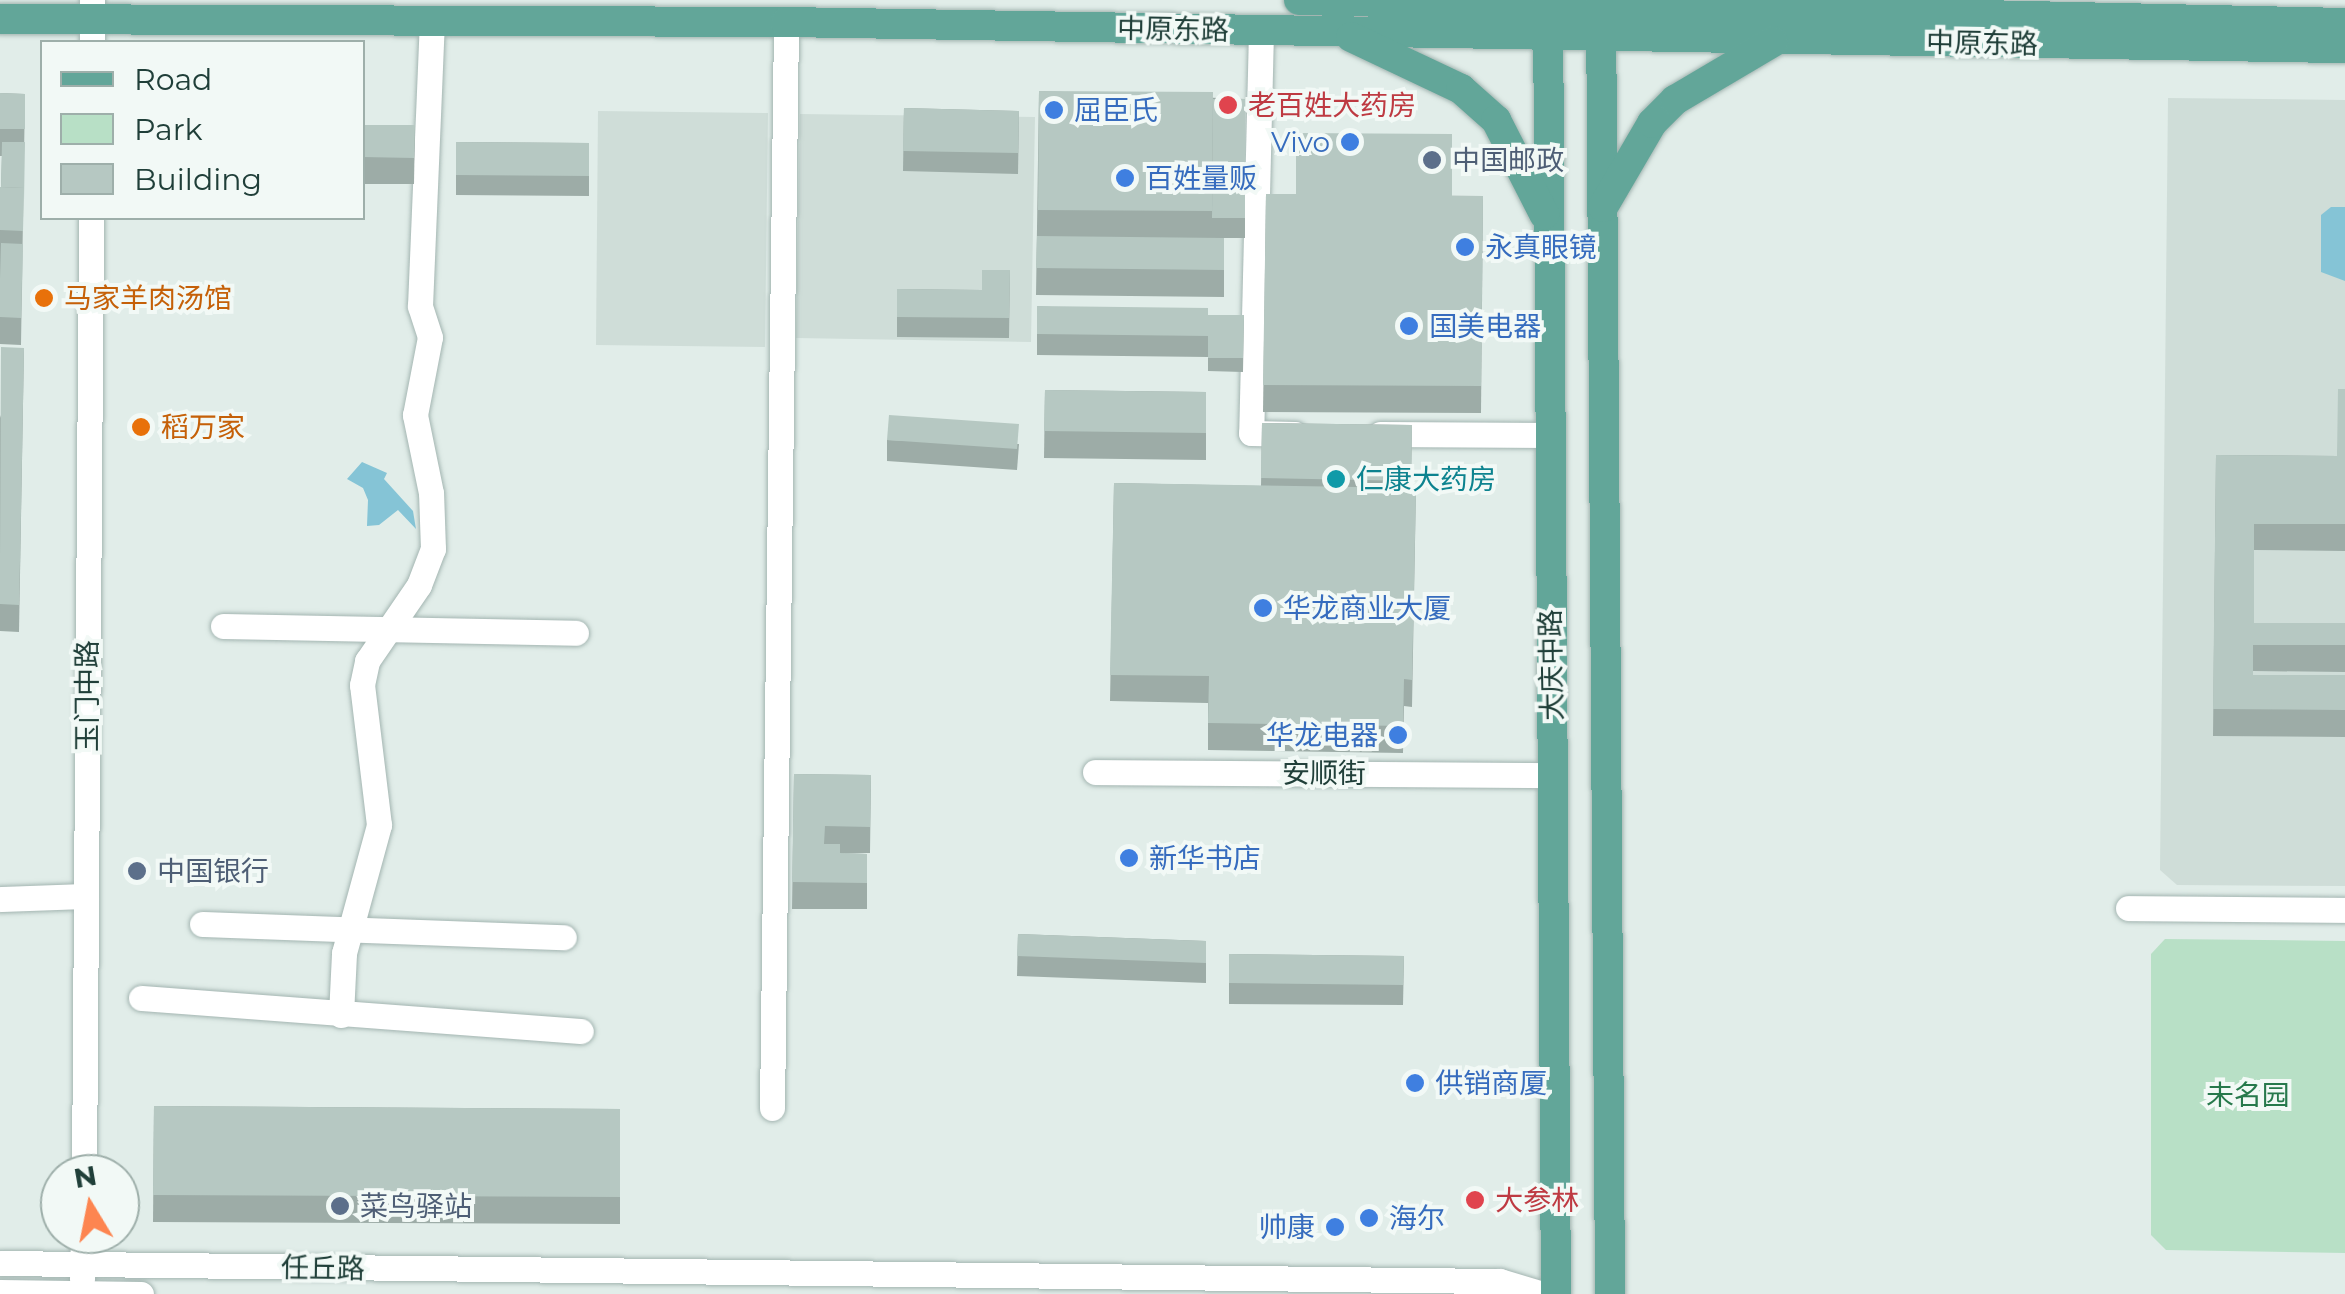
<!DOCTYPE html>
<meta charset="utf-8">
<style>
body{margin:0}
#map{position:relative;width:2345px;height:1294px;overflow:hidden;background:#e1ede9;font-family:Montserrat,"Noto Sans SC",sans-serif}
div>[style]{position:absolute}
.built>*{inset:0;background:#cfddd8}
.green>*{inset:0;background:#b8e0c6}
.water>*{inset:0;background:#85c4d6}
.roads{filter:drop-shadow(0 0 2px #a3b5b1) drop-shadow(0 0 2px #a3b5b1)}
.minor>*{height:25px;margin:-12.5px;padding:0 12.5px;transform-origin:12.5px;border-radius:12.5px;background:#fff}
.major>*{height:30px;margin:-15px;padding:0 15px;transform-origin:15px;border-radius:15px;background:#62a699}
.wall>*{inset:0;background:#9daca7}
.building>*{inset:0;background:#b6c8c2}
.dots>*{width:28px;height:28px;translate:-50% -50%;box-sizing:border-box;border:5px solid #f2f9f6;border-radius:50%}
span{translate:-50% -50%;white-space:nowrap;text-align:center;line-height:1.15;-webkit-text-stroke:8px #f2f9f6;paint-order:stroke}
.street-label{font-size:28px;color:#203f39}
.health-label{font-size:28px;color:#be3a42}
.left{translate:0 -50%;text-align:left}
.shop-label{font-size:28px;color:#366cbe}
.right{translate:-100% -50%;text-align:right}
.service-label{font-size:28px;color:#4e5e75}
.food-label{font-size:28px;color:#c56008}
.culture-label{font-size:28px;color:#0d838f}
.park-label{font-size:28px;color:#27794c}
.legend{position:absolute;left:40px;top:40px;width:325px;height:180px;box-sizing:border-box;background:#f2f9f6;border:2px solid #9eafaa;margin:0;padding:12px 18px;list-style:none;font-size:30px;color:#203f39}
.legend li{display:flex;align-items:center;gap:20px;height:50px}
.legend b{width:50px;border:2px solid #9eafaa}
.north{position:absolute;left:40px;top:1154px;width:100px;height:100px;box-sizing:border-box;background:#f2f9f6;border:2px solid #9eafaa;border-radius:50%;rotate:350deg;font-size:28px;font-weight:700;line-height:40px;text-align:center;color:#203f39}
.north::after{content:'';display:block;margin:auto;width:35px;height:45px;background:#fd8550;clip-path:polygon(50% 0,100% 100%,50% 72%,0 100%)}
</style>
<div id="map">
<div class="built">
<div style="clip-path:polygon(2168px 98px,2345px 100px,2345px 886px,2177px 885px,2160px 870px)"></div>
<div style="clip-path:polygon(598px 111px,768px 113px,765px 347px,596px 345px)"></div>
<div style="clip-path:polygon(800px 114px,1035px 117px,1031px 342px,796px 338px)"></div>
</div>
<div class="green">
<div style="clip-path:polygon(2165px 939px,2345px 941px,2345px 1253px,2166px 1250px,2151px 1235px,2151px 954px)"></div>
</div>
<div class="water">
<div style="clip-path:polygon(2331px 207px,2345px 207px,2345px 281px,2321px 272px,2321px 215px)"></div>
<div style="clip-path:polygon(362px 462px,387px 473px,384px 479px,413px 511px,416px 529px,398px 510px,379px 525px,367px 526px,368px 500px,363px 488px,347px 479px)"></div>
</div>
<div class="roads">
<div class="minor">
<div style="left:1261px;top:31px;width:402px;rotate:91.4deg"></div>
<div style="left:1251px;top:433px;width:44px;rotate:1.3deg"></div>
<div style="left:92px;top:42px;width:42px;rotate:-90deg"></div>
<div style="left:1380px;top:434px;width:170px;rotate:0.3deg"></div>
<div style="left:223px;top:626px;width:353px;rotate:1.1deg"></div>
<div style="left:1095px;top:772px;width:457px;rotate:0.4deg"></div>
<div style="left:0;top:899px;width:86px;rotate:-2deg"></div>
<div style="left:2128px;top:908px;width:217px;rotate:0.5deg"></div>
<div style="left:202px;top:924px;width:362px;rotate:2.1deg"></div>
<div style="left:141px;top:998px;width:441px;rotate:4.3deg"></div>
<div style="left:341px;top:1015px;width:62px;rotate:-87.2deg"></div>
<div style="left:344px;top:953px;width:133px;rotate:-74.7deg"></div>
<div style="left:379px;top:825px;width:141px;rotate:-96.9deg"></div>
<div style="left:362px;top:685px;width:25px;rotate:-78deg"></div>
<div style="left:367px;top:661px;width:92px;rotate:-55.6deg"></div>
<div style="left:419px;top:585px;width:39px;rotate:-69deg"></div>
<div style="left:433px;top:549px;width:56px;rotate:-92deg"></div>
<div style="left:431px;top:493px;width:80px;rotate:-101.6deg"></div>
<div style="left:415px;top:415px;width:79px;rotate:-79.1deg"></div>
<div style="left:430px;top:337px;width:33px;rotate:-108deg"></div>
<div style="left:420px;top:306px;width:284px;rotate:-87.6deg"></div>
<div style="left:772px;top:1108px;width:1086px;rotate:-89.26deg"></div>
<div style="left:84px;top:1174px;width:956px;rotate:-89.58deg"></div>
<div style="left:0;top:1263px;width:1500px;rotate:0.69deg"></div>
<div style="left:1500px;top:1281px;width:45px;rotate:16.8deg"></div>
<div style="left:82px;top:1279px;width:45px;rotate:-88.7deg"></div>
<div style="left:0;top:1292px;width:141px;rotate:0.8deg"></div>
</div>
<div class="major">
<div style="left:1299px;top:0;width:1046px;rotate:1.26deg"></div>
<div style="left:1548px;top:0;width:1294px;rotate:89.65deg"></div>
<div style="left:1601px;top:0;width:1294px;rotate:89.6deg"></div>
<div style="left:0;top:19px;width:786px;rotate:0.22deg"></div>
<div style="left:786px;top:22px;width:1559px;rotate:0.96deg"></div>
<div style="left:1351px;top:37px;width:122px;rotate:25.3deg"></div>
<div style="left:1461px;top:89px;width:47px;rotate:41.5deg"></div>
<div style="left:1496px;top:120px;width:106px;rotate:62.9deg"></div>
<div style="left:1603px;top:207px;width:97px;rotate:-59.7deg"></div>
<div style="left:1652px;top:123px;width:33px;rotate:-45deg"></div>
<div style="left:1675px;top:100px;width:114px;rotate:-30.6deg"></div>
</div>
</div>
<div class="wall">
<div style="clip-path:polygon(1039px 91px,1245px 99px,1245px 238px,1224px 238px,1224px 297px,1036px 295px)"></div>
<div style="clip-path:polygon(0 93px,25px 94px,21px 345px,0 344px,0 187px,1px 187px,2px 156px,0 156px)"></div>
<div style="clip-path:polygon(904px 108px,1019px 111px,1018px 174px,903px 171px)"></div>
<div style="clip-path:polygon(362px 125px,415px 125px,414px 184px,362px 184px)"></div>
<div style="clip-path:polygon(456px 142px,589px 143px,589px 196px,456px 195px)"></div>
<div style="clip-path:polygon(1266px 194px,1483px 196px,1481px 413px,1263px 412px)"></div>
<div style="clip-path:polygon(1010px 270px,1009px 338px,897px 337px,897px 289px,982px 290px)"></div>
<div style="clip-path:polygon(1037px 306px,1208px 318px,1244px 315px,1243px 372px,1208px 371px,1208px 357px,1037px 355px)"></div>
<div style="clip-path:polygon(24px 348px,19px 632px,0 631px,0 418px)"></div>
<div style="clip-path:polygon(2345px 389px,2345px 551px,2254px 550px,2254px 623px,2345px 623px,2345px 672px,2253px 671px,2253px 675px,2345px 675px,2345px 737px,2213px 736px,2216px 455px,2337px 456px)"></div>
<div style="clip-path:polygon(1045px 390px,1206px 392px,1206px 460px,1044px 458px)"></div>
<div style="clip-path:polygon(1262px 423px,1412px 425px,1411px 488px,1416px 488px,1412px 707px,1404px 706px,1403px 753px,1208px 750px,1208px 703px,1110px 701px,1114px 483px,1261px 486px)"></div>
<div style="clip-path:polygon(887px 440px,1019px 444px,1017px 470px,887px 461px)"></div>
<div style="clip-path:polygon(794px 774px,871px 775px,870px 853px,840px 853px,867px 854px,867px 909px,792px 909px)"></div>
<div style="clip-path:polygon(1018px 934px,1206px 941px,1206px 983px,1017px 976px)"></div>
<div style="clip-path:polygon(1229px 954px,1404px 956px,1403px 1005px,1229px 1004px)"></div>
<div style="clip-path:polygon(154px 1106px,620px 1109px,620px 1224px,153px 1222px)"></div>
</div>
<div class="building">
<div style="clip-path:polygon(1039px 91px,1213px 92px,1212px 211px,1038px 210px)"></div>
<div style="clip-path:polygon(0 93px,25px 94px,25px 129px,0 129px)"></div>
<div style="clip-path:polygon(1213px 99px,1245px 99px,1245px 218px,1212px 218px)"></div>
<div style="clip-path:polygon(904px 108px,1019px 111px,1018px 153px,903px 151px)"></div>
<div style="clip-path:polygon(362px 125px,415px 125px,414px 158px,362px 157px)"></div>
<div style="clip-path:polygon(1296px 133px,1452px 134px,1452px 196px,1483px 196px,1481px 386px,1263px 385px,1266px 194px,1296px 194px)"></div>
<div style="clip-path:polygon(2px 142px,25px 142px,24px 201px,24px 188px,1px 187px)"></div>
<div style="clip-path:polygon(456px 142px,589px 143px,589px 176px,456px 175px)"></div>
<div style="clip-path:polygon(0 187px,24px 188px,23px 231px,0 230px)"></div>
<div style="clip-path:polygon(1037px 236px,1224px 238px,1224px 270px,1036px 268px)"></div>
<div style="clip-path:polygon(1px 243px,23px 244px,22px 292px,22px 279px,0 279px)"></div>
<div style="clip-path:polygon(982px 270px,1010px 270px,1009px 318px,897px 317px,897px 289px,982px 290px)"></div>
<div style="clip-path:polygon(0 279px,22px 279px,21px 318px,0 317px)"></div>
<div style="clip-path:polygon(1037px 306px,1208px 308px,1208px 336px,1037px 334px)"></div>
<div style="clip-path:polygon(1208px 315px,1244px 315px,1243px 358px,1208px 358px)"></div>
<div style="clip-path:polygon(1px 347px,24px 348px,20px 566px,20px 560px,0 560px)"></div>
<div style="clip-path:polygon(2338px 389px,2345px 389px,2345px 524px,2254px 524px,2254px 623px,2345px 623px,2345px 645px,2253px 645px,2253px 675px,2345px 675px,2345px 710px,2213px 709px,2216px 455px,2337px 456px)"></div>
<div style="clip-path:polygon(1045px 390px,1206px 392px,1206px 433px,1044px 431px)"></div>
<div style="clip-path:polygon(889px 415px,1019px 424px,1017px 449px,887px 440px)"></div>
<div style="clip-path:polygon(1262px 423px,1412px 425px,1411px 481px,1261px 478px)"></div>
<div style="clip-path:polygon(1114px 483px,1416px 488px,1412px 680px,1404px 679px,1403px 726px,1208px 723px,1209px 676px,1110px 675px)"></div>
<div style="clip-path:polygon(0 560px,20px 560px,19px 605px,0 604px)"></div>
<div style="clip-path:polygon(794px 774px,871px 775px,870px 827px,825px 826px,824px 844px,840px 844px,840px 853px,867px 854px,867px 883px,792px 882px)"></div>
<div style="clip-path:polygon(1018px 934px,1206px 941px,1206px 963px,1017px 956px)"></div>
<div style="clip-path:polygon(1229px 954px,1404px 956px,1403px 985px,1229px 983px)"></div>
<div style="clip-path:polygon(154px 1106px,620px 1109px,620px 1197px,153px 1195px)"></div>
</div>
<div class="dots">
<div style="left:1228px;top:105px;background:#e0444e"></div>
<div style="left:1054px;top:110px;background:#3f7fe0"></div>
<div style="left:1350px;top:142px;background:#3f7fe0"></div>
<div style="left:1432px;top:160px;background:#5c6f8a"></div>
<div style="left:1125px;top:178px;background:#3f7fe0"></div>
<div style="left:1465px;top:247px;background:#3f7fe0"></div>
<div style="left:44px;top:298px;background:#e8710a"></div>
<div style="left:1409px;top:326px;background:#3f7fe0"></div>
<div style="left:141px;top:427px;background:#e8710a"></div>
<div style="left:1336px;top:479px;background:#0f9aa8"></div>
<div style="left:1263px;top:608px;background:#3f7fe0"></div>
<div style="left:1398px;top:735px;background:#3f7fe0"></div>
<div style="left:1129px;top:858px;background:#3f7fe0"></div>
<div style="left:137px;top:871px;background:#5c6f8a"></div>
<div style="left:1415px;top:1083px;background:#3f7fe0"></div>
<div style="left:1475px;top:1200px;background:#e0444e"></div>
<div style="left:340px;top:1206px;background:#5c6f8a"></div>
<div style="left:1369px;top:1218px;background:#3f7fe0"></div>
<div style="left:1335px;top:1227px;background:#3f7fe0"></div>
</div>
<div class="street-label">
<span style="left:1173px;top:29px;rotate:1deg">中原东路</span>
<span style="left:1982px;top:43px;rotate:1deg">中原东路</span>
<span style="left:1551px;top:665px;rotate:-91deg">大庆中路</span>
<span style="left:87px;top:696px;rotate:-90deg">玉门中路</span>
<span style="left:1324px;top:773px">安顺街</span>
<span style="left:323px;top:1268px;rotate:1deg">任丘路</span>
</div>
<div class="health-label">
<span class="left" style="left:1248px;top:105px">老百姓大药房</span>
<span class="left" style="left:1495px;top:1200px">大参林</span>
</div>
<div class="shop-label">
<span class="left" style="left:1074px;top:110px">屈臣氏</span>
<span class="right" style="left:1330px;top:142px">Vivo</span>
<span class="left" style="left:1145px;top:178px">百姓量贩</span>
<span class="left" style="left:1485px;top:247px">永真眼镜</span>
<span class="left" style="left:1429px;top:326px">国美电器</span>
<span class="left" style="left:1283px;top:608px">华龙商业大厦</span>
<span class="right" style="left:1378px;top:735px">华龙电器</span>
<span class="left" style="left:1149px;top:858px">新华书店</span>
<span class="left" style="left:1435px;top:1083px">供销商厦</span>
<span class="left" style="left:1389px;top:1218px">海尔</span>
<span class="right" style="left:1315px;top:1227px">帅康</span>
</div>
<div class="service-label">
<span class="left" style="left:1452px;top:160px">中国邮政</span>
<span class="left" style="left:157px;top:871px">中国银行</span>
<span class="left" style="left:360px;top:1206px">菜鸟驿站</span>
</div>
<div class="food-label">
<span class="left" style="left:64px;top:298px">马家羊肉汤馆</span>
<span class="left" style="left:161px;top:427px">稻万家</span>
</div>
<div class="culture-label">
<span class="left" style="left:1356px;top:479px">仁康大药房</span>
</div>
<div class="park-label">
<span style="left:2248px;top:1095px">未名园</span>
</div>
<ul class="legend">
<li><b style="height:12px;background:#62a699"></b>Road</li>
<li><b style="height:28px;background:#b8e0c6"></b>Park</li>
<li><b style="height:28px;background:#b6c8c2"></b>Building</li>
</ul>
<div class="north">N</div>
</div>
